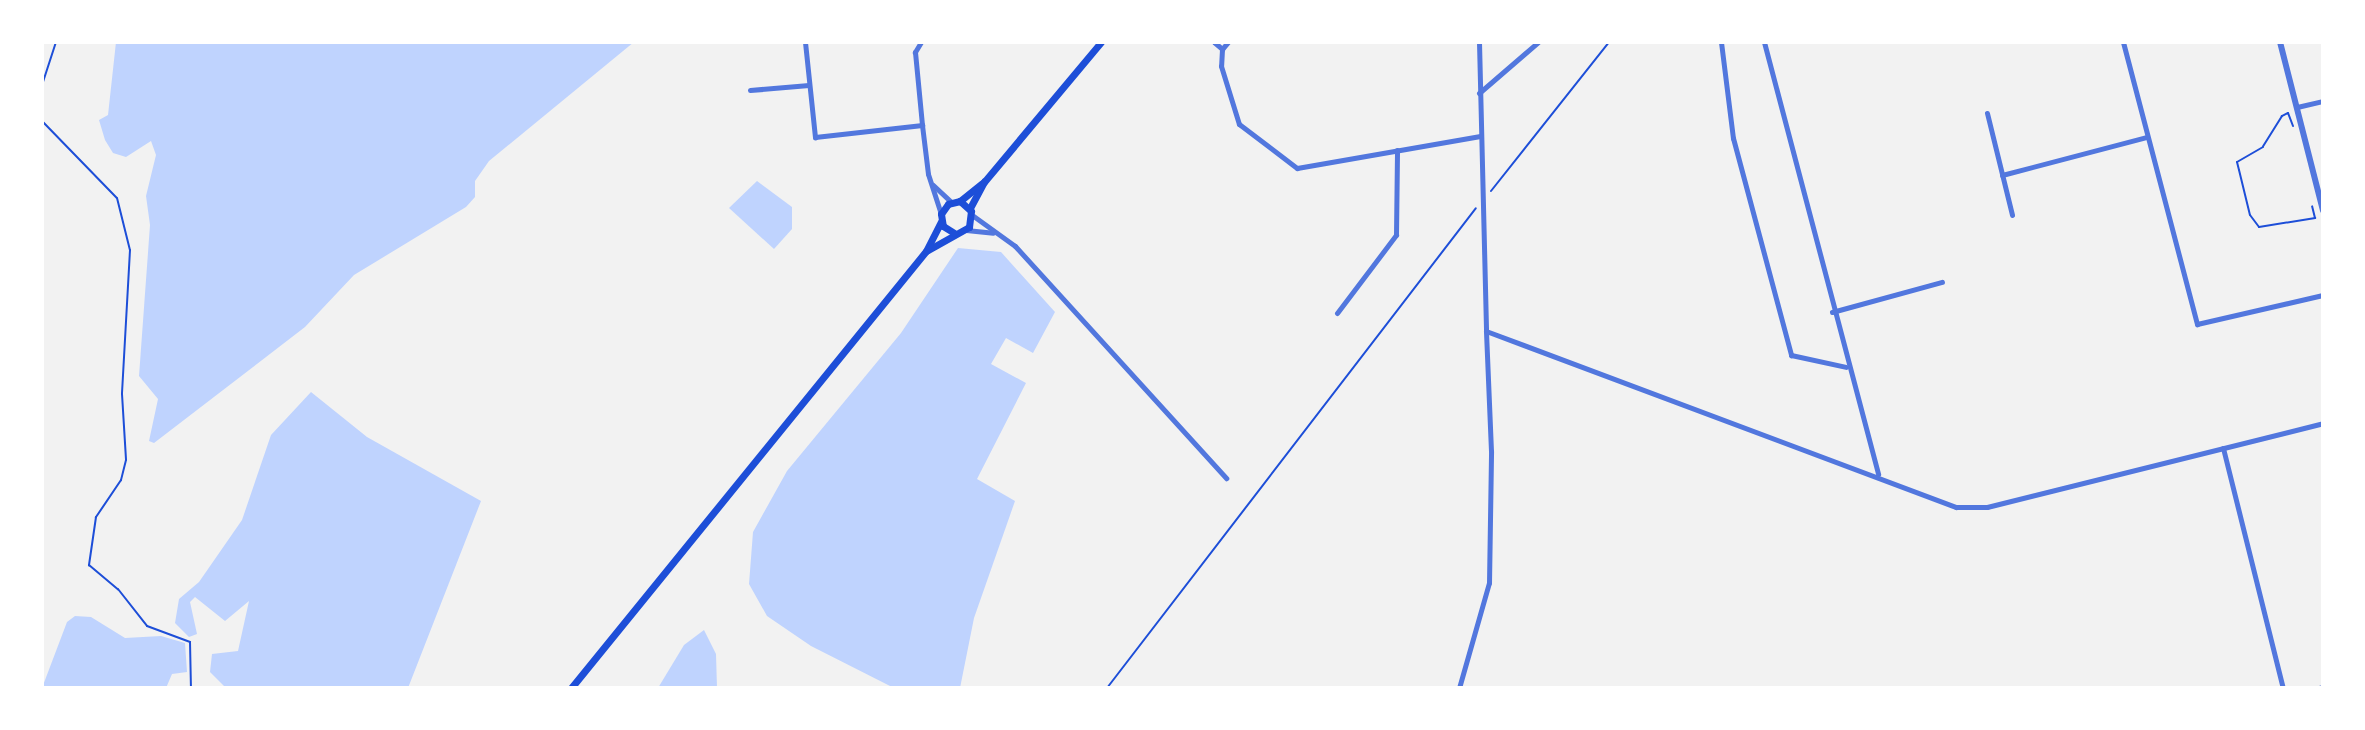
<!DOCTYPE html>
<style>
body{margin:0}
#map{position:relative;width:2365px;height:730px;overflow:hidden;background:#f2f2f2;font-family:"Fira Sans",sans-serif}
div>[style]{position:absolute}
.water>*{inset:0;background:#bfd3fe}
.path>*{height:2px;margin:-1px;padding:0 1px;transform-origin:1px;border-radius:1px;background:#1d4ed8}
.minor>*{height:5px;margin:-2.5px;padding:0 2.5px;transform-origin:2.5px;border-radius:2.5px;background:#5277de}
.tertiary>*{height:6px;margin:-3px;padding:0 3px;transform-origin:3px;border-radius:3px;background:#5277de}
.secondary>*{height:7px;margin:-3.5px;padding:0 3.5px;transform-origin:3.5px;border-radius:3.5px;background:#1d4ed8}
span{translate:-50% -50%;white-space:nowrap;text-align:center;line-height:1.15;-webkit-text-stroke:8px #fff;paint-order:stroke}
.frame{position:absolute;inset:0;border:44px solid #fff;pointer-events:none}
</style>
<div id="map">
<div class="water">
<div style="clip-path:polygon(116px 42px,634px 42px,489px 161px,475px 181px,475px 197px,466px 207px,354px 275px,305px 327px,154px 443px,149px 441px,158px 399px,139px 376px,150px 225px,146px 196px,156px 155px,151px 141px,126px 157px,113px 153px,105px 140px,99px 120px,108px 115px)"></div>
<div style="clip-path:polygon(757px 181px,792px 207px,792px 229px,774px 249px,729px 208px)"></div>
<div style="clip-path:polygon(958px 248px,1001px 252px,1055px 312px,1033px 353px,1006px 338px,991px 364px,1026px 383px,977px 479px,1015px 501px,974px 618px,960px 688px,894px 688px,811px 646px,767px 616px,749px 584px,753px 532px,787px 471px,901px 333px)"></div>
<div style="clip-path:polygon(311px 392px,367px 437px,481px 501px,408px 688px,226px 688px,210px 672px,212px 654px,238px 651px,249px 601px,225px 621px,195px 597px,190px 602px,197px 634px,189px 637px,175px 623px,179px 599px,199px 582px,242px 520px,271px 435px)"></div>
<div style="clip-path:polygon(75px 616px,91px 617px,125px 638px,161px 636px,185px 643px,187px 672px,172px 674px,166px 688px,42px 688px,67px 622px)"></div>
<div style="clip-path:polygon(704px 630px,716px 654px,717px 688px,658px 688px,684px 645px)"></div>
</div>
<div class="path">
<div style="left:42px;top:85px;width:45px;rotate:-72deg"></div>
<div style="left:42px;top:121px;width:107px;rotate:45.8deg"></div>
<div style="left:117px;top:198px;width:54px;rotate:76deg"></div>
<div style="left:130px;top:250px;width:144px;rotate:93.2deg"></div>
<div style="left:122px;top:394px;width:66px;rotate:86.5deg"></div>
<div style="left:126px;top:460px;width:21px;rotate:104deg"></div>
<div style="left:121px;top:480px;width:45px;rotate:124deg"></div>
<div style="left:96px;top:517px;width:49px;rotate:98.3deg"></div>
<div style="left:89px;top:565px;width:38px;rotate:40deg"></div>
<div style="left:118px;top:589px;width:47px;rotate:51.9deg"></div>
<div style="left:147px;top:626px;width:46px;rotate:20.4deg"></div>
<div style="left:190px;top:642px;width:46px;rotate:88.8deg"></div>
<div style="left:2293px;top:126px;width:14px;rotate:-111deg"></div>
<div style="left:2288px;top:113px;width:7px;rotate:153deg"></div>
<div style="left:2282px;top:116px;width:36px;rotate:122deg"></div>
<div style="left:2263px;top:147px;width:30px;rotate:150deg"></div>
<div style="left:2237px;top:162px;width:8px;rotate:76deg"></div>
<div style="left:2239px;top:170px;width:46px;rotate:76.3deg"></div>
<div style="left:2250px;top:215px;width:15px;rotate:53deg"></div>
<div style="left:2259px;top:227px;width:57px;rotate:-9.1deg"></div>
<div style="left:2315px;top:218px;width:12px;rotate:-104deg"></div>
<div style="left:1491px;top:191px;width:190px;rotate:-51.6deg"></div>
<div style="left:1107px;top:688px;width:605px;rotate:-52.45deg"></div>
</div>
<div class="minor">
<div style="left:805px;top:42px;width:96px;rotate:84deg"></div>
<div style="left:815px;top:137px;width:108px;rotate:-6.4deg"></div>
<div style="left:921px;top:42px;width:12px;rotate:121deg"></div>
<div style="left:915px;top:52px;width:73px;rotate:84.5deg"></div>
<div style="left:922px;top:125px;width:49px;rotate:83deg"></div>
<div style="left:928px;top:174px;width:42px;rotate:72deg"></div>
<div style="left:1214px;top:42px;width:11px;rotate:41deg"></div>
<div style="left:1222px;top:49px;width:17px;rotate:93deg"></div>
<div style="left:1221px;top:66px;width:61px;rotate:72.8deg"></div>
<div style="left:1239px;top:124px;width:73px;rotate:37.2deg"></div>
<div style="left:1297px;top:168px;width:186px;rotate:-9.9deg"></div>
<div style="left:1479px;top:42px;width:289px;rotate:88.6deg"></div>
<div style="left:1486px;top:331px;width:502px;rotate:20.53deg"></div>
<div style="left:1956px;top:507px;width:31px"></div>
<div style="left:1987px;top:507px;width:346px;rotate:-14deg"></div>
<div style="left:1721px;top:42px;width:97px;rotate:82.9deg"></div>
<div style="left:1733px;top:138px;width:225px;rotate:75deg"></div>
<div style="left:1791px;top:355px;width:56px;rotate:12.3deg"></div>
<div style="left:1764px;top:42px;width:447px;rotate:75.2deg"></div>
<div style="left:2123px;top:42px;width:292px;rotate:75.3deg"></div>
<div style="left:2197px;top:324px;width:129px;rotate:-13deg"></div>
<div style="left:1222px;top:49px;width:9px;rotate:-49deg"></div>
<div style="left:750px;top:90px;width:59px;rotate:-4.8deg"></div>
<div style="left:1479px;top:93px;width:78px;rotate:-40.8deg"></div>
<div style="left:2297px;top:107px;width:27px;rotate:-13deg"></div>
<div style="left:1987px;top:113px;width:105px;rotate:76.2deg"></div>
<div style="left:2002px;top:175px;width:150px;rotate:-14.7deg"></div>
<div style="left:933px;top:185px;width:25px;rotate:43deg"></div>
<div style="left:972px;top:215px;width:53px;rotate:35.8deg"></div>
<div style="left:1015px;top:246px;width:314px;rotate:47.7deg"></div>
<div style="left:966px;top:230px;width:27px;rotate:6deg"></div>
<div style="left:1832px;top:312px;width:114px;rotate:-15.3deg"></div>
<div style="left:1337px;top:313px;width:98px;rotate:-52.9deg"></div>
<div style="left:1396px;top:235px;width:85px;rotate:-89.3deg"></div>
<div style="left:2223px;top:448px;width:247px;rotate:76deg"></div>
<div style="left:1459px;top:688px;width:109px;rotate:-74.1deg"></div>
<div style="left:1489px;top:583px;width:132px;rotate:-89.1deg"></div>
<div style="left:1491px;top:451px;width:120px;rotate:-92.4deg"></div>
<div style="left:2319px;top:688px;width:4px;rotate:-14deg"></div>
</div>
<div class="tertiary">
<div style="left:2280px;top:42px;width:174px;rotate:75.7deg"></div>
</div>
<div class="secondary">
<div style="left:960px;top:201px;width:28px;rotate:-39deg"></div>
<div style="left:970px;top:208px;width:30px;rotate:-62deg"></div>
<div style="left:984px;top:182px;width:182px;rotate:-50.1deg"></div>
<div style="left:928px;top:250px;width:47px;rotate:-29.3deg"></div>
<div style="left:969px;top:227px;width:16px;rotate:-83deg"></div>
<div style="left:971px;top:211px;width:15px;rotate:-138deg"></div>
<div style="left:960px;top:201px;width:12px;rotate:166deg"></div>
<div style="left:948px;top:204px;width:12px;rotate:125deg"></div>
<div style="left:941px;top:214px;width:12px;rotate:81deg"></div>
<div style="left:943px;top:226px;width:13px;rotate:32deg"></div>
<div style="left:571px;top:688px;width:563px;rotate:-50.91deg"></div>
<div style="left:926px;top:251px;width:33px;rotate:-63deg"></div>
</div>
<div class="frame"></div>
</div>
